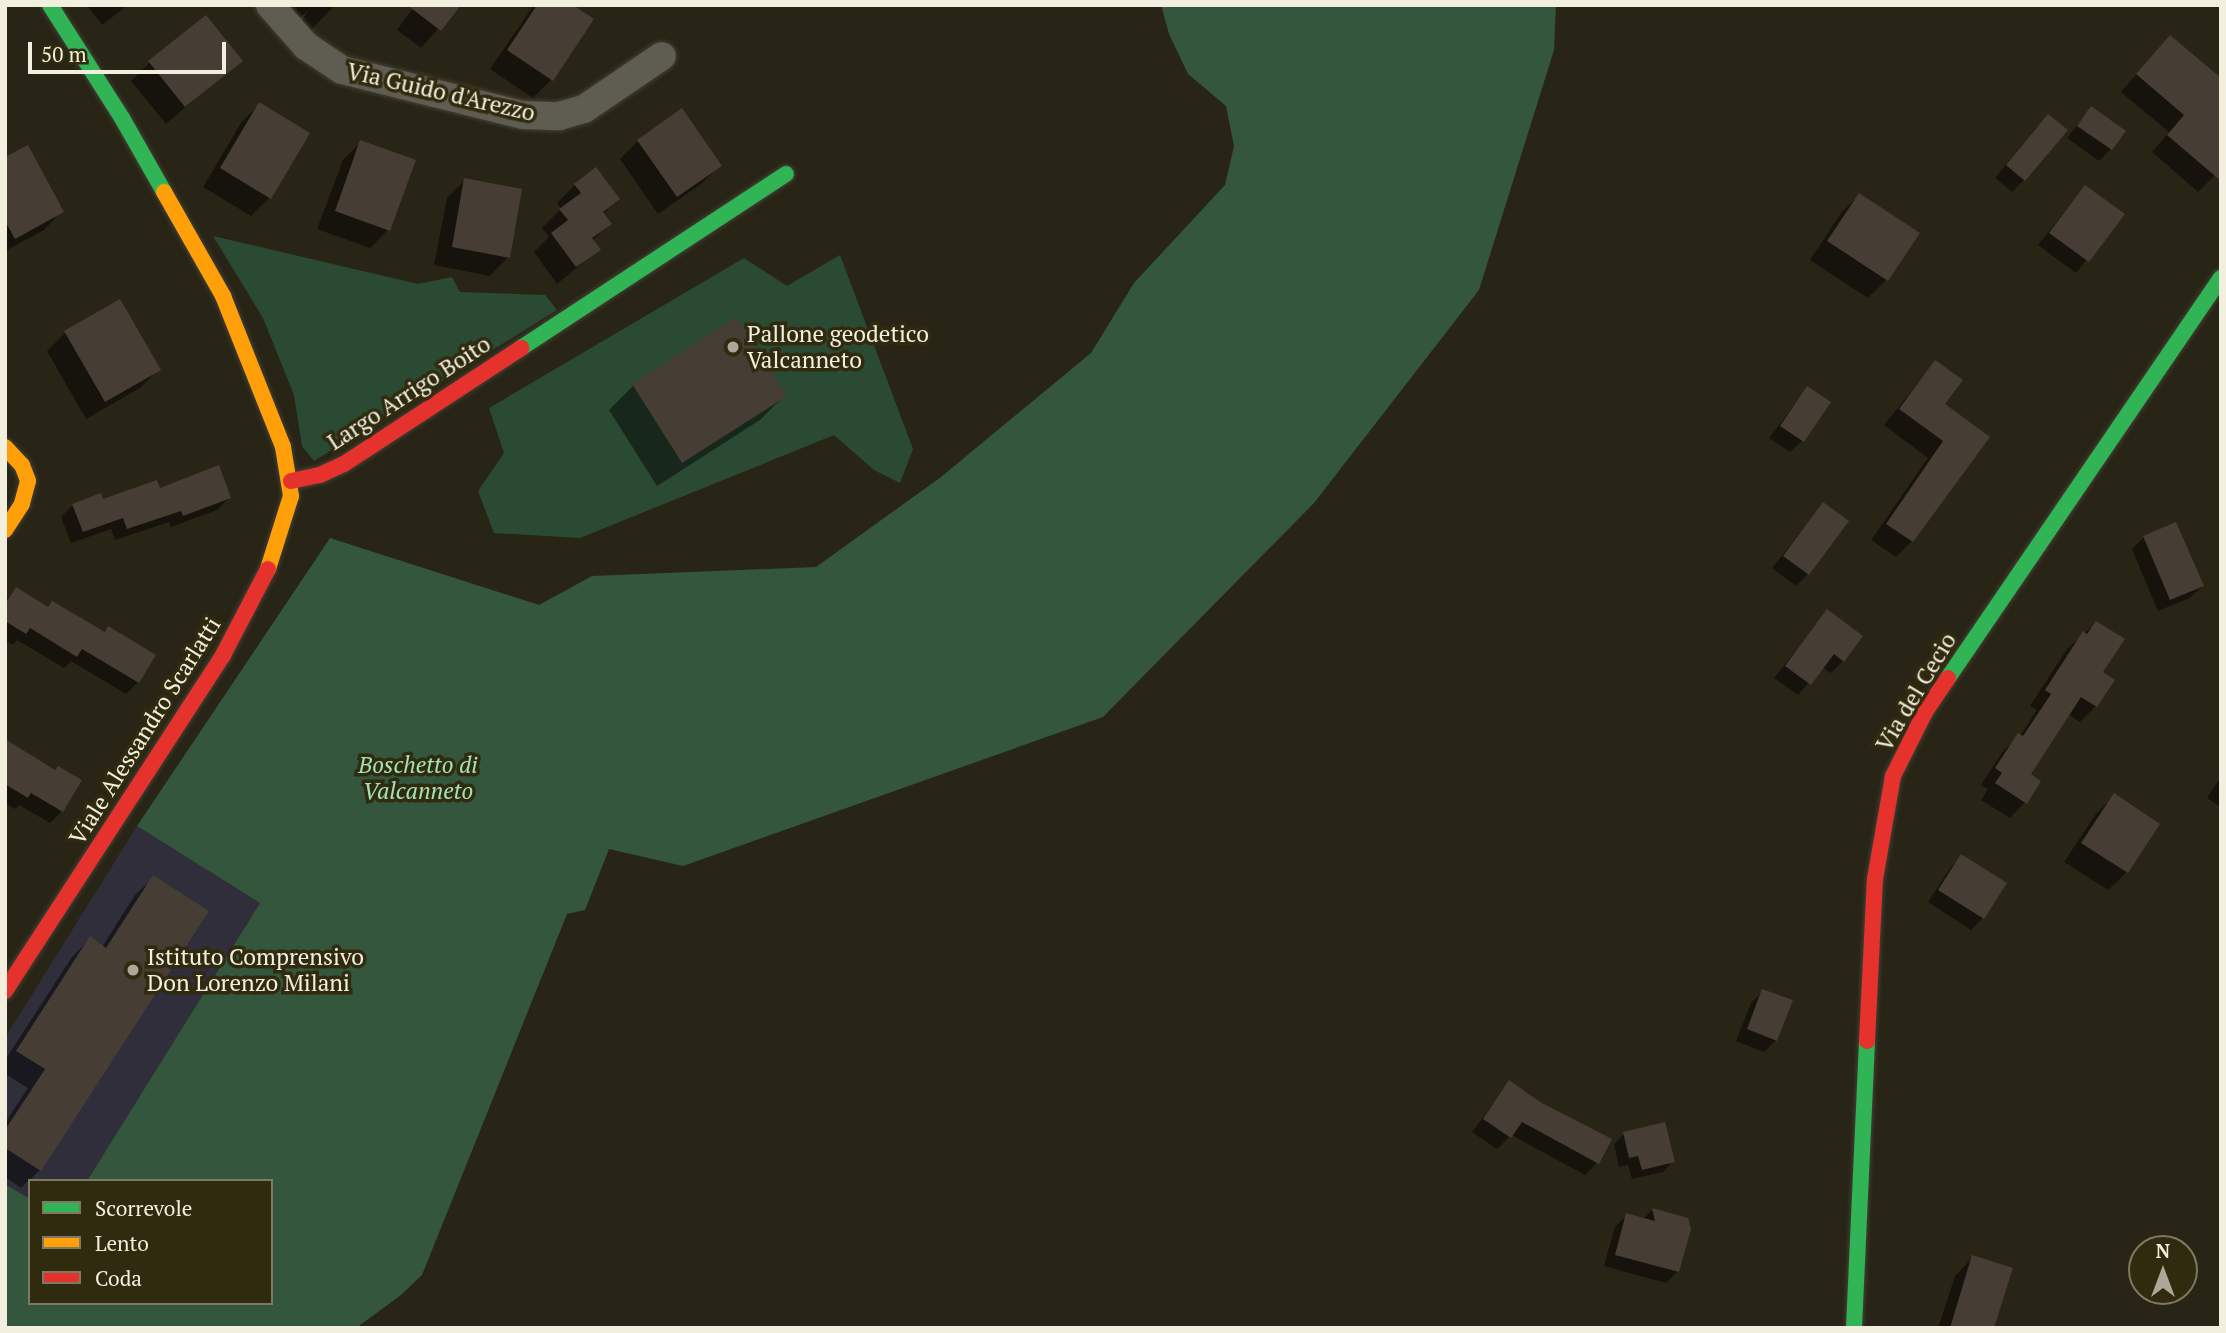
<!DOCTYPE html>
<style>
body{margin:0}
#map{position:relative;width:2226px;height:1333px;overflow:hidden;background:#282516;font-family:"PT Serif",serif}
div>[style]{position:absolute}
.education>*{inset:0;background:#302e3a}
.green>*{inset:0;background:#2b4a33}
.forest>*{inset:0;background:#33563d}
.shadow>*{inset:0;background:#0007}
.building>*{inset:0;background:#463d35}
.roads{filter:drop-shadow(0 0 2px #423f34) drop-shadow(0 0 2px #423f34)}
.street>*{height:28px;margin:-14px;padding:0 14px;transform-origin:14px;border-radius:14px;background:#5f5d52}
.fast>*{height:16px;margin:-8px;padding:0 8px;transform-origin:8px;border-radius:8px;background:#30b455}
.slow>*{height:16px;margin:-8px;padding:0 8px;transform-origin:8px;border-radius:8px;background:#ff9f0a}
.jam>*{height:16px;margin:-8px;padding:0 8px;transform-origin:8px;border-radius:8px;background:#e5322d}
.dots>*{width:19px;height:19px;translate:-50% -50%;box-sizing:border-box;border:4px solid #302a0e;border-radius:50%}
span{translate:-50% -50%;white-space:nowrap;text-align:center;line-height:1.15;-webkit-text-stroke:7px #302a0e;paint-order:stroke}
.street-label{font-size:23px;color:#f2efdf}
.poi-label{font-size:23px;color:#f2efdf}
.left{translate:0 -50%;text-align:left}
.park-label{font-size:23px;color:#a1e5b6;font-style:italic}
.frame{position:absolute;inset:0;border:7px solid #f2efdf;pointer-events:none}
.legend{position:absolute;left:28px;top:1179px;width:245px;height:126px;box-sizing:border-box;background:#302a0e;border:2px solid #7e7962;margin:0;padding:9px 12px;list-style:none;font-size:21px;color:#f2efdf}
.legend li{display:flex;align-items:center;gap:14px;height:35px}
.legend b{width:35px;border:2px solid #7e7962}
.north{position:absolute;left:2128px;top:1235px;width:70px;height:70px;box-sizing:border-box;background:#302a0e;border:2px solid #7e7962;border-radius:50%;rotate:0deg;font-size:19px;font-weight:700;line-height:28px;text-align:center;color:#f2efdf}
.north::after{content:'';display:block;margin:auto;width:24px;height:32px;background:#aba899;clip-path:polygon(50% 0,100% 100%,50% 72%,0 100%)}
.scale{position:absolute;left:28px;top:42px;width:198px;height:32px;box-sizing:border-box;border:4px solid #f2efdf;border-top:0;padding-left:9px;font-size:21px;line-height:24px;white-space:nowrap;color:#f2efdf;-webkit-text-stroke:5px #302a0e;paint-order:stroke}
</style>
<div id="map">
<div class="education">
<div style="clip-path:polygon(137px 826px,260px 903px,87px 1181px,30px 1181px,30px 1199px,5px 1184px,5px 1038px)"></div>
</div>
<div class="green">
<div style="clip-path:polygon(213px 236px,418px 284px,452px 277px,460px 292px,545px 295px,557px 310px,314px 461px,302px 446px,294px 395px,263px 318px)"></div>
<div style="clip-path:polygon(840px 255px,913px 449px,900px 483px,874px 470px,834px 435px,580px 538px,494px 533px,478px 491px,504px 453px,489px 408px,744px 258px,787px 286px)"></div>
</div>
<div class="forest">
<div style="clip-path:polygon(1161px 5px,1556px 5px,1554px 50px,1479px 290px,1314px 503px,1103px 717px,683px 866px,609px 849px,585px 910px,567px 914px,422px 1275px,401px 1295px,356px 1328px,5px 1328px,5px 1184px,30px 1199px,30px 1303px,271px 1303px,271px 1181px,87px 1181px,260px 903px,137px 826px,330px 538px,539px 605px,592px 576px,816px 567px,941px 477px,1091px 353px,1134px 283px,1225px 185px,1234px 146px,1226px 106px,1188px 74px,1169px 34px)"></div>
</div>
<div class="shadow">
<div style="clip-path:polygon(87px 5px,128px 5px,102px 25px)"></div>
<div style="clip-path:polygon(292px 5px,335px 5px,295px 47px,290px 41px,308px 11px,281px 31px,275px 24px)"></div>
<div style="clip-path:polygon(415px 5px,459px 5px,421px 48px,397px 30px)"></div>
<div style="clip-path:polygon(534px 5px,570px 5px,552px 79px,533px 98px,490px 69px)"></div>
<div style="clip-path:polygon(2154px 54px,2218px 78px,2221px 75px,2221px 169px,2198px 192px,2152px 152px,2169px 132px,2121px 92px)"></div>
<div style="clip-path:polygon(240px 61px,166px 124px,131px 81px,149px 63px)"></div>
<div style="clip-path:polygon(259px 104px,269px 198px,251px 216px,203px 187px,241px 123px)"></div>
<div style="clip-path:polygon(2091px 108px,2111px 149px,2099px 161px,2067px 138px)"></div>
<div style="clip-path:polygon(2036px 128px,2024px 180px,2012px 192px,1995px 178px)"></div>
<div style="clip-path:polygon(638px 141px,720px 166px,701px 184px,658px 214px,620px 159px)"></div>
<div style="clip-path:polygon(361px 142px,388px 230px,370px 248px,317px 229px,343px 160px)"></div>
<div style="clip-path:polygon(5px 159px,62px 211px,44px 230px,5px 251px)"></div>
<div style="clip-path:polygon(465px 180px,508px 257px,490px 276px,434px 265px,447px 198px)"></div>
<div style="clip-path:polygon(575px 185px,618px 199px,603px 214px,610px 224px,592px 241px,599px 249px,557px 284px,534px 252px,549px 237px,542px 228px,561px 209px,557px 203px)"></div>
<div style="clip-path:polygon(2085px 187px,2122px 215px,2076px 273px,2038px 245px)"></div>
<div style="clip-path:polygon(1859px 195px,1917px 233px,1886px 280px,1868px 298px,1810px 260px,1841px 213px)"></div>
<div style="clip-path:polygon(119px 301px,158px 370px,140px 388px,86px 419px,47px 351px,65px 333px)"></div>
<div style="clip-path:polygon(736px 320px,784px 396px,760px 420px,657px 486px,609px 410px,633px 386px)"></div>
<div style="clip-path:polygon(1935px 362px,1943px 404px,1987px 437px,1912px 541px,1896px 557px,1871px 540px,1928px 458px,1884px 425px)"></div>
<div style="clip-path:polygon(1807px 388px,1802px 441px,1790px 452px,1769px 438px)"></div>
<div style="clip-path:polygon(159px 490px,229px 498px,217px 510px,171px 527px,169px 522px,115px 540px,111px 529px,71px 543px,61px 517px,73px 505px)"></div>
<div style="clip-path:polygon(1823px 504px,1808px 574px,1796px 586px,1772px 568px)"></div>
<div style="clip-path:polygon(2144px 537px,2202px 586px,2190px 598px,2158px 611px,2132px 549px)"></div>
<div style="clip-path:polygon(17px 589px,47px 608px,52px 603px,103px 634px,109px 628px,138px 682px,126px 694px,71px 661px,64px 668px,17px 640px,13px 645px,5px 640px,5px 601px)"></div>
<div style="clip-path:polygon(1827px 612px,1843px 661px,1831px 673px,1822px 667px,1798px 695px,1774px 678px)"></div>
<div style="clip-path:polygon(2096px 623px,2100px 673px,2096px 706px,2080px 722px,2068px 714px,2029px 775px,2025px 802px,2010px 818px,1981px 800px,1988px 789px,1981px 785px,2003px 751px,2020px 736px,2037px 710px,2030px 706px,2067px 649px)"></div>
<div style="clip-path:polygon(5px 742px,62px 811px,50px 823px,19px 805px,15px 809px,5px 803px)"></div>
<div style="clip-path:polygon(2221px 777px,2221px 807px,2207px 798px)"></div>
<div style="clip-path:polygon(2114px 796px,2127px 872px,2108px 890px,2064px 862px,2096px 814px)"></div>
<div style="clip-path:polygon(1962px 856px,1983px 918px,1971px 930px,1928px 902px,1950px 868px)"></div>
<div style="clip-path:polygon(154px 877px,40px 1170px,21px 1188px,5px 1177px,5px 1123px,28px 1088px,5px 1074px,5px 1060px,72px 957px,90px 939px,102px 947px,135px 895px)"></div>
<div style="clip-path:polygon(1763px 991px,1776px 1040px,1764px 1052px,1736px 1041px,1751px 1003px)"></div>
<div style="clip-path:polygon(1509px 1083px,1597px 1163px,1585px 1175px,1511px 1135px,1497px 1149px,1472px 1132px)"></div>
<div style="clip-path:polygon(1624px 1134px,1673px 1161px,1663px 1172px,1632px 1179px,1628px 1165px,1619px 1167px,1614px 1144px)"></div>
<div style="clip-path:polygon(1652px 1210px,1687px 1219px,1678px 1271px,1666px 1283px,1604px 1266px,1615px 1227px,1627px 1215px,1643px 1219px)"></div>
<div style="clip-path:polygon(1973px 1257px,1993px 1328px,1938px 1328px,1955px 1276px)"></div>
</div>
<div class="building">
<div style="clip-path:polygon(407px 5px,461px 5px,441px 31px)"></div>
<div style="clip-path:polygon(537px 5px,573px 5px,594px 19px,553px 81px,507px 50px)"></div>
<div style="clip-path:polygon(206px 15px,243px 61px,185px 107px,148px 61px)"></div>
<div style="clip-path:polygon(2170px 35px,2221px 78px,2221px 181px,2167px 135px,2184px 115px,2136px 74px)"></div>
<div style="clip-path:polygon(259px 102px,310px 133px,271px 199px,220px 168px)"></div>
<div style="clip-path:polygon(2091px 106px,2126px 131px,2112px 150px,2077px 126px)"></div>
<div style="clip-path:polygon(682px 108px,722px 166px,677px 197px,637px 140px)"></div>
<div style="clip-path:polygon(2048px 114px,2068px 130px,2025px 181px,2006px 165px)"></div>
<div style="clip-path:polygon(360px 140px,416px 160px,390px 231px,335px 211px)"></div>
<div style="clip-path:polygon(28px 145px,64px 212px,15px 239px,5px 221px,5px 157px)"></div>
<div style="clip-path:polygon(596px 167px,620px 199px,603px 212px,612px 224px,592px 238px,601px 250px,576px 267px,551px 233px,568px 220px,559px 209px,581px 193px,574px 184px)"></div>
<div style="clip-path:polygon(464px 178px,522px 189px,510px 258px,452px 247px)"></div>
<div style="clip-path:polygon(2085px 185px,2125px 214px,2089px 262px,2049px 233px)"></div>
<div style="clip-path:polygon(1859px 193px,1920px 233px,1888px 281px,1827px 241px)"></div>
<div style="clip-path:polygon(120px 299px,161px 370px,105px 402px,64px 331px)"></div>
<div style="clip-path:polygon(736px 317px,787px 396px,682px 463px,632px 384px)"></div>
<div style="clip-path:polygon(1935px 360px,1963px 380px,1945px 404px,1990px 437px,1913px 542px,1886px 524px,1943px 441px,1899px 409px)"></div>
<div style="clip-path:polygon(1807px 386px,1831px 402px,1804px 442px,1780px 426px)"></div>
<div style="clip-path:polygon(219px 465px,231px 498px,183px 516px,181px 511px,127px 529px,123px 518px,83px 532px,72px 504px,101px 493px,103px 499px,157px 480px,160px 488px)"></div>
<div style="clip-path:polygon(1823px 502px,1849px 521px,1809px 575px,1783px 556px)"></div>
<div style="clip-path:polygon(2176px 522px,2204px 586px,2170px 600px,2143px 536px)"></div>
<div style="clip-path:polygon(16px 587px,48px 607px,52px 601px,105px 632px,108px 626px,156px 655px,139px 683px,82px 649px,77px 657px,30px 628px,26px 634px,5px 621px,5px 604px)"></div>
<div style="clip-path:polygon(1827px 609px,1863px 636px,1844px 662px,1834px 654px,1811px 685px,1785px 666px)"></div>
<div style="clip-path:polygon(2096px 621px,2125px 639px,2103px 672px,2115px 680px,2097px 707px,2081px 697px,2031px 774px,2041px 781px,2027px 804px,1995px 783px,2002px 773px,1995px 768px,2018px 733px,2023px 736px,2051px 694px,2045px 690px,2083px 631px,2087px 634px)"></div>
<div style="clip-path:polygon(5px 739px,55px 770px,58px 766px,82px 780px,63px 812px,31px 793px,28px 798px,5px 784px)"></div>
<div style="clip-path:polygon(2114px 793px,2160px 824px,2128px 873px,2081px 843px)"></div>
<div style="clip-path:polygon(1961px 854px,2007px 883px,1984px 919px,1938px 890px)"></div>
<div style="clip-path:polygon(153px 875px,209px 911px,41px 1171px,5px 1148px,5px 1130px,45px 1069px,16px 1051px,90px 936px,106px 948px)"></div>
<div style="clip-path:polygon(1762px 989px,1793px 1000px,1777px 1041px,1747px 1029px)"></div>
<div style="clip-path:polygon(1509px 1080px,1540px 1102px,1612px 1139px,1599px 1164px,1522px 1122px,1511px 1138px,1483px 1119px)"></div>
<div style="clip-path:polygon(1665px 1122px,1675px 1162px,1642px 1170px,1638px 1156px,1629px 1158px,1623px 1132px)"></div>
<div style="clip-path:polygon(1652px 1208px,1688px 1218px,1691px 1229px,1679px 1272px,1615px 1255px,1626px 1213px,1655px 1221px)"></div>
<div style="clip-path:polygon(1972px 1255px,2013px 1268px,1994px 1328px,1950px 1328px)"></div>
</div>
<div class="roads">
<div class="street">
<div style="left:270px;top:5px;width:55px;rotate:48.7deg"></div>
<div style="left:306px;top:46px;width:43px;rotate:33.7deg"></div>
<div style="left:342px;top:70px;width:187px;rotate:14deg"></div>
<div style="left:523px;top:115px;width:36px;rotate:2deg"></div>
<div style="left:559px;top:116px;width:26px;rotate:-16deg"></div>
<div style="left:584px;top:109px;width:94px;rotate:-34.2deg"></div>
</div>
<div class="fast">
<div style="left:50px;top:5px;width:134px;rotate:57.5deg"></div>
<div style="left:122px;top:118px;width:85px;rotate:60.4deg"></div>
<div style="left:521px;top:348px;width:317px;rotate:-33.3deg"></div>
<div style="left:1948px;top:678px;width:484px;rotate:-55.7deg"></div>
<div style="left:1854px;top:1328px;width:287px;rotate:-87.4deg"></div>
</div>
<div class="slow">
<div style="left:164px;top:192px;width:120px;rotate:60.4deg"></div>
<div style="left:223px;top:296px;width:162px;rotate:68.3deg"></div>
<div style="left:283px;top:447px;width:50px;rotate:80.7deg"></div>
<div style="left:291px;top:496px;width:77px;rotate:107.5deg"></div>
<div style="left:5px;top:447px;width:25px;rotate:47deg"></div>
<div style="left:22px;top:465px;width:17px;rotate:69deg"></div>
<div style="left:28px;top:481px;width:24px;rotate:105deg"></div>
<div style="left:22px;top:504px;width:31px;rotate:123deg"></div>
</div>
<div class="jam">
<div style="left:291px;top:481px;width:30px;rotate:-12deg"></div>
<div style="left:320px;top:475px;width:26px;rotate:-25deg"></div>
<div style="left:344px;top:464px;width:212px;rotate:-33.2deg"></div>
<div style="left:5px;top:991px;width:401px;rotate:-57deg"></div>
<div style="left:223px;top:655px;width:97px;rotate:-62.4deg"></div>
<div style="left:1867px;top:1041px;width:162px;rotate:-87.2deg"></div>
<div style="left:1875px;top:879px;width:105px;rotate:-80.1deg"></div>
<div style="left:1893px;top:776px;width:72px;rotate:-63.4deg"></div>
<div style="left:1925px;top:712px;width:41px;rotate:-55.9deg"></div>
</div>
</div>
<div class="dots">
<div style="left:733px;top:347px;background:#aba899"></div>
<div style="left:133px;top:970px;background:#aba899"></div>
</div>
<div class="street-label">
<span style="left:441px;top:92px;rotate:13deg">Via Guido d'Arezzo</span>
<span style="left:409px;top:393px;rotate:-33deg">Largo Arrigo Boito</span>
<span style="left:1916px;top:692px;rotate:-59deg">Via del Cecio</span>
<span style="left:145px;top:731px;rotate:-58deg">Viale Alessandro Scarlatti</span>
</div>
<div class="poi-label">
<span class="left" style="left:747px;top:347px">Pallone geodetico<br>Valcanneto</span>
<span class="left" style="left:147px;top:970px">Istituto Comprensivo<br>Don Lorenzo Milani</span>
</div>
<div class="park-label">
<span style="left:418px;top:778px">Boschetto di<br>Valcanneto</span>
</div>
<div class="frame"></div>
<ul class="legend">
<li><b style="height:9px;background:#30b455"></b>Scorrevole</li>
<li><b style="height:9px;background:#ff9f0a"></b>Lento</li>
<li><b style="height:9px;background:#e5322d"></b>Coda</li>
</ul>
<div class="north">N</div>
<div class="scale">50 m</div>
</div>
